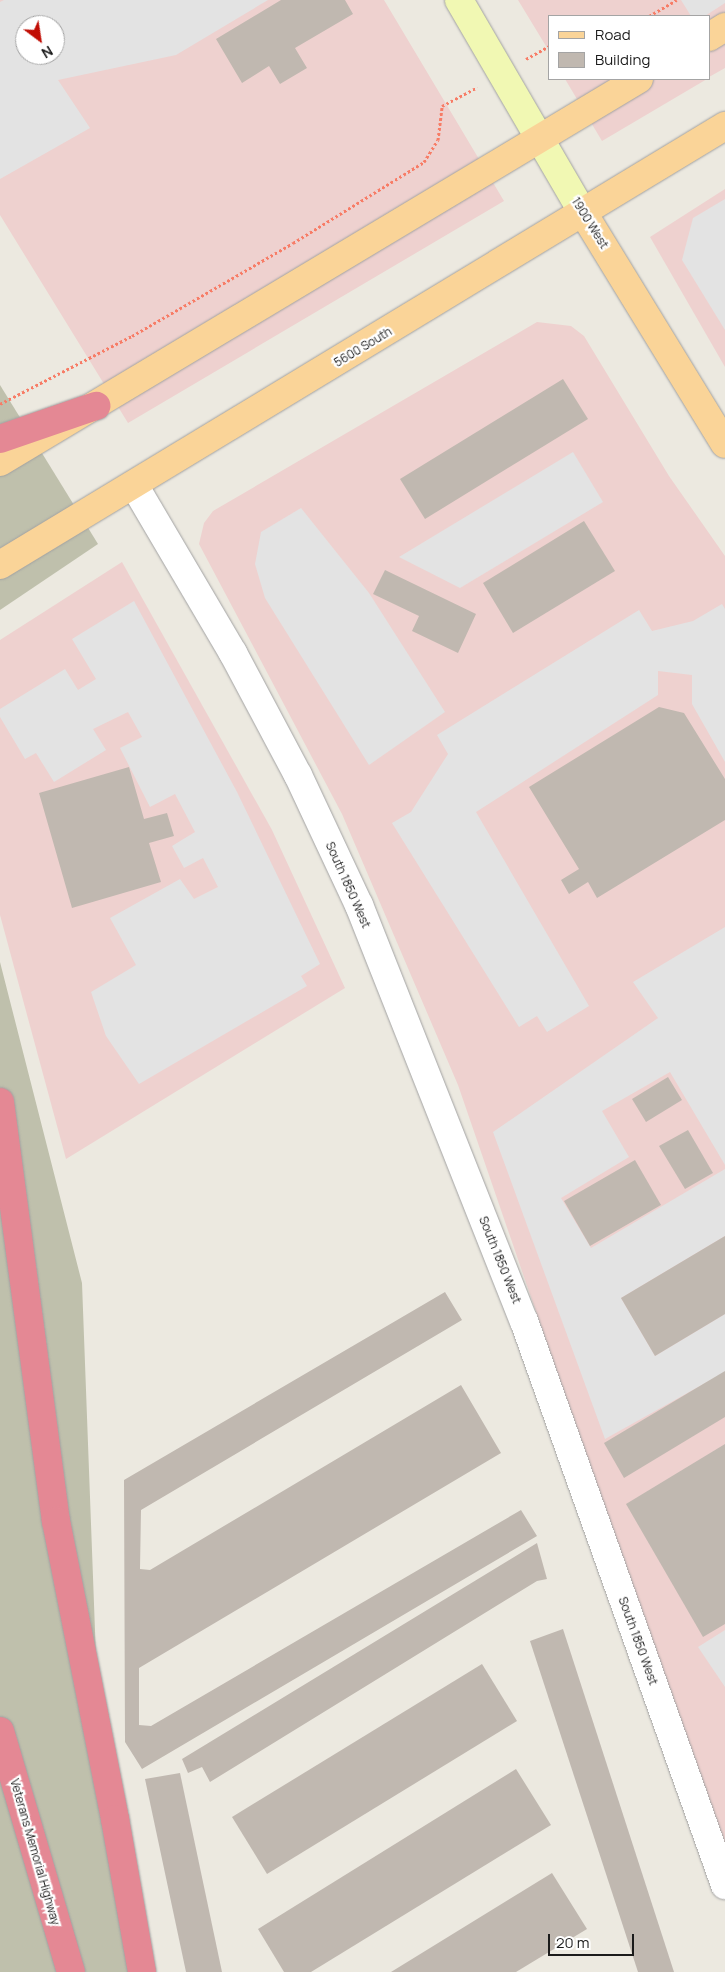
<!DOCTYPE html>
<style>
body{margin:0}
#map{position:relative;width:725px;height:1972px;overflow:hidden;background:#ece9e0;font-family:Manrope,sans-serif}
div>[style]{position:absolute}
.commercial>*{inset:0;background:#eed1cf}
.construction>*{inset:0;background:#bfc0ac}
.parking>*{inset:0;background:#e3e3e3}
.building>*{inset:0;background:#c0b8b0}
.path>*{height:3px;margin-top:-1.5px;transform-origin:0;background:repeating-linear-gradient(90deg,#f77c66 0 2.5px,transparent 0 5px)}
.roads{filter:drop-shadow(0 0 1px #a2a2a2) drop-shadow(0 0 1px #a2a2a2)}
.street>*{height:28px;margin:-14px;padding:0 14px;transform-origin:14px;border-radius:14px;background:#fff}
.secondary>*{height:28px;margin:-14px;padding:0 14px;transform-origin:14px;border-radius:14px;background:#f1f8b3}
.primary>*{height:28px;margin:-14px;padding:0 14px;transform-origin:14px;border-radius:14px;background:#fad498}
.highway>*{height:28px;margin:-14px;padding:0 14px;transform-origin:14px;border-radius:14px;background:#e48894}
span{translate:-50% -50%;white-space:nowrap;text-align:center;line-height:1.15;-webkit-text-stroke:4.5px #fff;paint-order:stroke}
.street-label{font-size:12px;color:#1b1b1b}
.legend{position:absolute;left:548px;top:15px;width:162px;height:65px;box-sizing:border-box;background:#fff;border:1px solid #a4a4a4;margin:0;padding:6px 9px;list-style:none;font-size:15px;color:#1b1b1b}
.legend li{display:flex;align-items:center;gap:10px;height:25px}
.legend b{width:25px;border:1px solid #a4a4a4}
.north{position:absolute;left:15px;top:15px;width:50px;height:50px;box-sizing:border-box;background:#fff;border:1px solid #a4a4a4;border-radius:50%;rotate:149deg;font-size:14px;font-weight:700;line-height:20px;text-align:center;color:#1b1b1b}
.north::after{content:'';display:block;margin:auto;width:18px;height:22px;background:#c10d04;clip-path:polygon(50% 0,100% 100%,50% 72%,0 100%)}
.scale{position:absolute;left:548px;top:1934px;width:86px;height:22px;box-sizing:border-box;border:2px solid #1b1b1b;border-top:0;padding-left:6px;font-size:15px;line-height:18px;white-space:nowrap;color:#1b1b1b;-webkit-text-stroke:4px #fff;paint-order:stroke}
</style>
<div id="map">
<div class="commercial">
<div style="clip-path:polygon(evenodd,0 0,384px 0,504px 201px,128px 423px,0 215px,0 0,25px 25px,55px 25px,55px 55px,25px 55px,25px 25px)"></div>
<div style="clip-path:polygon(518px 0,725px 0,725px 68px,709px 77px,709px 16px,549px 16px,549px 51px)"></div>
<div style="clip-path:polygon(565px 79px,707px 79px,602px 141px)"></div>
<div style="clip-path:polygon(725px 189px,725px 367px,650px 237px)"></div>
<div style="clip-path:polygon(537px 322px,571px 326px,584px 336px,669px 476px,725px 556px,725px 1861px,458px 1085px,342px 814px,199px 544px,204px 523px,213px 511px)"></div>
<div style="clip-path:polygon(122px 562px,272px 830px,345px 988px,66px 1159px,0 915px,0 640px)"></div>
</div>
<div class="construction">
<div style="clip-path:polygon(0 385px,98px 544px,0 610px)"></div>
<div style="clip-path:polygon(0 962px,82px 1283px,101px 1791px,141px 1972px,0 1972px)"></div>
</div>
<div class="parking">
<div style="clip-path:polygon(evenodd,4px 0,268px 0,176px 55px,58px 80px,90px 128px,0 179px,0 2px,4px 0,25px 25px,55px 25px,55px 55px,25px 55px,25px 25px)"></div>
<div style="clip-path:polygon(681px 0,725px 0,725px 3px,705px 16px,691px 16px)"></div>
<div style="clip-path:polygon(725px 199px,725px 330px,682px 260px,693px 218px)"></div>
<div style="clip-path:polygon(573px 452px,603px 502px,460px 588px,399px 557px)"></div>
<div style="clip-path:polygon(301px 508px,369px 593px,445px 712px,369px 765px,265px 598px,255px 564px,261px 532px)"></div>
<div style="clip-path:polygon(134px 601px,237px 792px,320px 964px,301px 976px,307px 986px,139px 1084px,106px 1036px,91px 992px,136px 965px,110px 918px,180px 879px,194px 899px,218px 887px,203px 858px,184px 868px,172px 846px,195px 832px,175px 794px,150px 807px,120px 748px,142px 737px,128px 712px,93px 729px,106px 750px,54px 782px,36px 753px,25px 759px,0 717px,0 709px,65px 669px,78px 690px,96px 679px,72px 639px)"></div>
<div style="clip-path:polygon(722px 604px,725px 609px,725px 762px,692px 704px,692px 675px,658px 671px,658px 695px,476px 812px,589px 1006px,547px 1032px,537px 1016px,519px 1027px,392px 823px,411px 812px,448px 754px,437px 735px,639px 610px,652px 631px,693px 621px)"></div>
<div style="clip-path:polygon(725px 927px,725px 1165px,670px 1072px,602px 1111px,629px 1157px,561px 1198px,591px 1248px,725px 1169px,725px 1236px,621px 1298px,655px 1356px,725px 1314px,725px 1372px,605px 1439px,493px 1132px,658px 1018px,633px 982px)"></div>
<div style="clip-path:polygon(725px 1630px,725px 1687px,698px 1647px)"></div>
</div>
<div class="building">
<div style="clip-path:polygon(281px 0,345px 0,353px 14px,295px 48px,307px 68px,280px 84px,269px 66px,242px 83px,216px 39px)"></div>
<div style="clip-path:polygon(563px 379px,588px 419px,425px 519px,400px 479px)"></div>
<div style="clip-path:polygon(584px 521px,615px 571px,513px 633px,483px 583px)"></div>
<div style="clip-path:polygon(385px 570px,476px 614px,458px 653px,412px 631px,419px 616px,373px 594px)"></div>
<div style="clip-path:polygon(659px 707px,684px 713px,725px 779px,725px 820px,597px 898px,588px 882px,569px 894px,561px 880px,579px 869px,529px 787px)"></div>
<div style="clip-path:polygon(129px 767px,144px 819px,167px 813px,174px 836px,149px 843px,161px 882px,72px 908px,39px 793px)"></div>
<div style="clip-path:polygon(668px 1077px,682px 1100px,646px 1122px,632px 1099px)"></div>
<div style="clip-path:polygon(688px 1130px,713px 1173px,685px 1189px,659px 1146px)"></div>
<div style="clip-path:polygon(635px 1160px,661px 1205px,590px 1246px,564px 1201px)"></div>
<div style="clip-path:polygon(725px 1236px,725px 1314px,655px 1356px,621px 1298px)"></div>
<div style="clip-path:polygon(445px 1292px,462px 1320px,141px 1510px,140px 1569px,150px 1570px,461px 1385px,501px 1453px,139px 1668px,139px 1725px,151px 1726px,521px 1510px,537px 1536px,142px 1769px,125px 1742px,124px 1480px)"></div>
<div style="clip-path:polygon(725px 1371px,725px 1417px,624px 1478px,604px 1443px)"></div>
<div style="clip-path:polygon(725px 1444px,725px 1624px,703px 1637px,626px 1504px)"></div>
<div style="clip-path:polygon(537px 1543px,547px 1579px,537px 1581px,210px 1782px,202px 1767px,188px 1773px,182px 1759px)"></div>
<div style="clip-path:polygon(563px 1629px,674px 1972px,638px 1972px,530px 1641px)"></div>
<div style="clip-path:polygon(482px 1664px,517px 1721px,267px 1874px,232px 1817px)"></div>
<div style="clip-path:polygon(516px 1769px,551px 1825px,311px 1972px,284px 1972px,258px 1929px)"></div>
<div style="clip-path:polygon(180px 1773px,222px 1972px,186px 1972px,145px 1779px)"></div>
<div style="clip-path:polygon(552px 1873px,587px 1929px,516px 1972px,391px 1972px)"></div>
</div>
<div class="path">
<div style="left:649px;top:16px;width:32px;rotate:-30deg"></div>
<div style="left:526px;top:59px;width:26px;rotate:-29deg"></div>
<div style="left:0;top:404px;width:148px;rotate:-27.3deg"></div>
<div style="left:132px;top:336px;width:186px;rotate:-30deg"></div>
<div style="left:293px;top:243px;width:154px;rotate:-31.7deg"></div>
<div style="left:424px;top:162px;width:26px;rotate:-58deg"></div>
<div style="left:438px;top:140px;width:34px;rotate:-83deg"></div>
<div style="left:442px;top:106px;width:40px;rotate:-28deg"></div>
</div>
<div class="roads">
<div class="street">
<div style="left:134px;top:485px;width:195px;rotate:59.5deg"></div>
<div style="left:233px;top:653px;width:138px;rotate:62deg"></div>
<div style="left:298px;top:775px;width:144px;rotate:64.9deg"></div>
<div style="left:359px;top:905px;width:448px;rotate:68.4deg"></div>
<div style="left:524px;top:1321px;width:599px;rotate:70.38deg"></div>
</div>
<div class="secondary">
<div style="left:459px;top:0;width:244px;rotate:59.8deg"></div>
</div>
<div class="primary">
<div style="left:709px;top:37px;width:19px;rotate:-32deg"></div>
<div style="left:582px;top:211px;width:273px;rotate:58.5deg"></div>
<div style="left:0;top:462px;width:745px;rotate:-30.94deg"></div>
<div style="left:0;top:565px;width:848px;rotate:-31.2deg"></div>
</div>
<div class="highway">
<div style="left:0;top:439px;width:102px;rotate:-19deg"></div>
<div style="left:0;top:1102px;width:423px;rotate:82.4deg"></div>
<div style="left:56px;top:1521px;width:304px;rotate:78.8deg"></div>
<div style="left:115px;top:1819px;width:155px;rotate:80deg"></div>
<div style="left:0;top:1731px;width:251px;rotate:73.6deg"></div>
</div>
</div>
<div class="street-label">
<span style="left:590px;top:223px;rotate:58deg">1900 West</span>
<span style="left:363px;top:347px;rotate:-31deg">5600 South</span>
<span style="left:348px;top:885px;rotate:66deg">South 1850 West</span>
<span style="left:500px;top:1260px;rotate:68deg">South 1850 West</span>
<span style="left:638px;top:1641px;rotate:70deg">South 1850 West</span>
<span style="left:35px;top:1852px;rotate:74deg">Veterans Memorial Highway</span>
</div>
<ul class="legend">
<li><b style="height:6px;background:#fad498"></b>Road</li>
<li><b style="height:14px;background:#c0b8b0"></b>Building</li>
</ul>
<div class="north">N</div>
<div class="scale">20 m</div>
</div>
